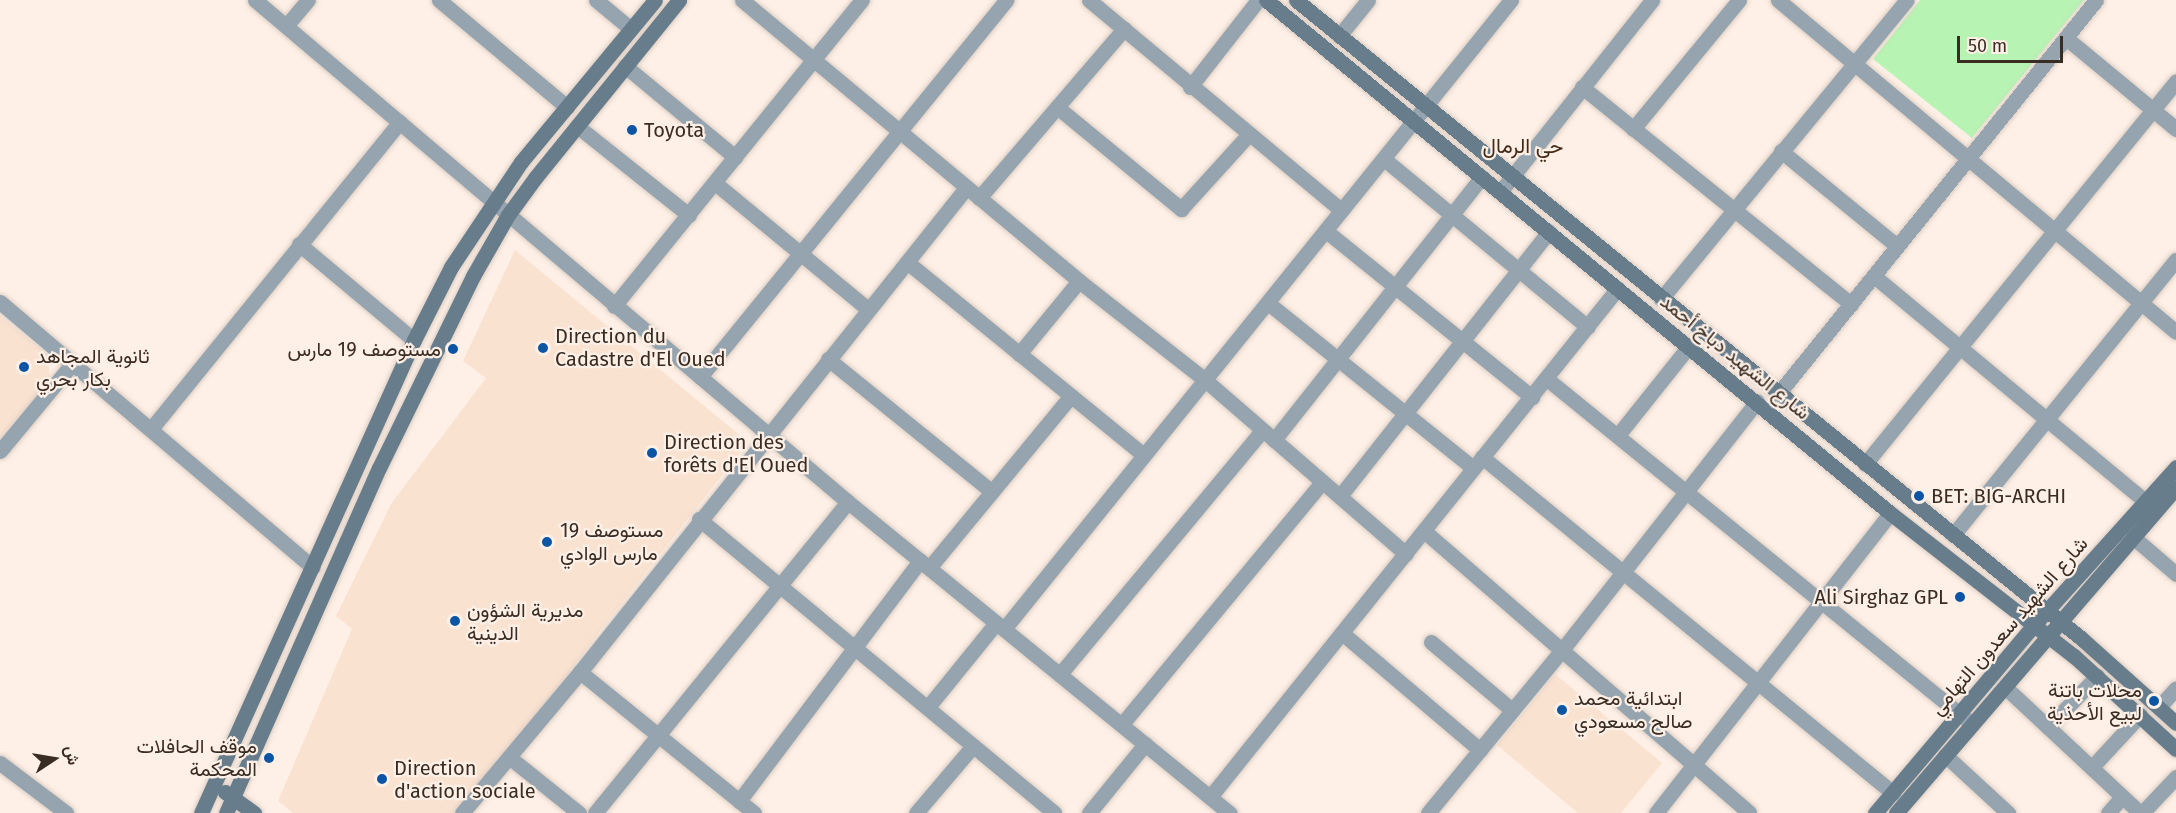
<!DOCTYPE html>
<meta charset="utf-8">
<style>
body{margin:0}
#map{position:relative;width:2176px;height:813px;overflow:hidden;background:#fef0e6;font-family:"Fira Sans",Vazirmatn,sans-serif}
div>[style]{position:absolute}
.built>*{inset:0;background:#fae2d0}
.green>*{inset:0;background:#b7f3b3}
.roads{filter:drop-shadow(0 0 2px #dbcdc3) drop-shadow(0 0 2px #dbcdc3)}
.street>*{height:15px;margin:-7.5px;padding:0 7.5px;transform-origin:7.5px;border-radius:7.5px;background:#95a4ae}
.secondary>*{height:15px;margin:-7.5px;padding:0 7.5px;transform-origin:7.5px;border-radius:7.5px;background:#687d8c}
.dots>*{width:16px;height:16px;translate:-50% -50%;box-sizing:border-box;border:3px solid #fef0e6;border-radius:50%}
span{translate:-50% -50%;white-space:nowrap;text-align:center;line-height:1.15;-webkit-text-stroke:4.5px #fef0e6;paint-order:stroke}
.poi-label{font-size:20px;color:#392c23}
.left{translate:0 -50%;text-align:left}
.right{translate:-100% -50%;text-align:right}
.street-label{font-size:20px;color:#392c23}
.neighbourhood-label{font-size:21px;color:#442a16}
.north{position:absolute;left:24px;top:729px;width:60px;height:60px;-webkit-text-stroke:4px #fef0e6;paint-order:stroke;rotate:78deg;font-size:16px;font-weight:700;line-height:24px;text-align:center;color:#392c23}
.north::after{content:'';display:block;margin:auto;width:21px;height:27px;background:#392c23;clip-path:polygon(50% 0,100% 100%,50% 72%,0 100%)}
.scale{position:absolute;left:1957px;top:36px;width:106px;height:27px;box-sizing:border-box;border:3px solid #392c23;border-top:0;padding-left:8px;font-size:18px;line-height:21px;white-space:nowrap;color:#392c23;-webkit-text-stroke:4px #fef0e6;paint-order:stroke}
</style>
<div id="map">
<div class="built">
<div style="clip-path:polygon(515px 250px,748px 442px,596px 636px,467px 813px,293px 813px,278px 801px,352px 629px,336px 616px,391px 504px,486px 378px,463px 361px)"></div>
<div style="clip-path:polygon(0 316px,48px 355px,50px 380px,0 438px)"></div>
<div style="clip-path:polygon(1555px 674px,1662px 763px,1621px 813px,1578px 813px,1497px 745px)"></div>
</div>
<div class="green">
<div style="clip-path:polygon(1920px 0,2084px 0,1972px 138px,1873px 59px)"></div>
</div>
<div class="roads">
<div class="street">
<div style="left:255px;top:0;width:777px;rotate:40.25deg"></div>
<div style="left:848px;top:502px;width:493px;rotate:39.2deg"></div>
<div style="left:439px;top:0;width:167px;rotate:39.9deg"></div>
<div style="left:596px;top:0;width:45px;rotate:39.6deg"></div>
<div style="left:742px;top:0;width:439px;rotate:39.8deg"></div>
<div style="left:1079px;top:281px;width:159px;rotate:38.1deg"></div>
<div style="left:1204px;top:379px;width:267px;rotate:40.9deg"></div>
<div style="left:1089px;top:0;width:328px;rotate:39.8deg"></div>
<div style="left:1778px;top:0;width:518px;rotate:39.83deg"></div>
<div style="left:286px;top:26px;width:34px;rotate:-50deg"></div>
<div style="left:1339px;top:36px;width:46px;rotate:-51.1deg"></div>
<div style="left:2066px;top:38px;width:143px;rotate:39.6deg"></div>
<div style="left:625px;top:66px;width:143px;rotate:39.6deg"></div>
<div style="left:1190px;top:87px;width:110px;rotate:-52deg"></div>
<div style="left:1582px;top:87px;width:346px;rotate:38.9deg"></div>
<div style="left:1057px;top:107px;width:161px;rotate:39.4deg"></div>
<div style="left:1181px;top:209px;width:100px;rotate:-47.8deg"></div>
<div style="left:577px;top:126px;width:143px;rotate:38.5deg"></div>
<div style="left:1633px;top:129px;width:167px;rotate:-50.6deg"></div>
<div style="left:1781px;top:151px;width:150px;rotate:39.3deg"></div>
<div style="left:1384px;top:159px;width:264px;rotate:39.5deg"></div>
<div style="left:715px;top:183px;width:198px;rotate:39.5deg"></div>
<div style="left:1500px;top:192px;width:245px;rotate:-51.6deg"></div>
<div style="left:979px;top:198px;width:223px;rotate:-49.4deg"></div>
<div style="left:1326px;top:231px;width:265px;rotate:38.9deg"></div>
<div style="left:299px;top:244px;width:150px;rotate:39.9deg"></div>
<div style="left:907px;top:262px;width:303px;rotate:39.2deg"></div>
<div style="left:1874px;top:276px;width:354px;rotate:39.7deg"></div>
<div style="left:1661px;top:299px;width:387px;rotate:-50.6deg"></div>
<div style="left:0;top:302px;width:410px;rotate:40.3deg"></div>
<div style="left:1268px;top:303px;width:263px;rotate:38.8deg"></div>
<div style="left:614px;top:306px;width:394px;rotate:-51deg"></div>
<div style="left:1019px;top:354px;width:94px;rotate:-50.6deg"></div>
<div style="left:828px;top:359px;width:211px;rotate:39deg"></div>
<div style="left:700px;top:377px;width:486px;rotate:-50.9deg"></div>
<div style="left:1547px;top:379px;width:547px;rotate:39.07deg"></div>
<div style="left:1778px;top:394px;width:506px;rotate:-51.09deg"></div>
<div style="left:151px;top:429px;width:395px;rotate:-51deg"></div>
<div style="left:1618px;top:435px;width:114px;rotate:-51.4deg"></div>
<div style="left:1274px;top:440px;width:335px;rotate:-51.7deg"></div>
<div style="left:0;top:451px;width:113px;rotate:-50.4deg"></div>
<div style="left:1482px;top:457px;width:531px;rotate:39.27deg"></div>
<div style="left:1865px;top:464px;width:493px;rotate:-50.9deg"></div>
<div style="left:1340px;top:496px;width:337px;rotate:-51.7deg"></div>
<div style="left:699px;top:519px;width:461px;rotate:39.6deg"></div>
<div style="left:1424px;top:531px;width:430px;rotate:40.9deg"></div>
<div style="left:1953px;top:535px;width:354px;rotate:-51deg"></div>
<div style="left:2133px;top:537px;width:57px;rotate:40.7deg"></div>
<div style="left:929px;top:568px;width:223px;rotate:-50.5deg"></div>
<div style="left:1004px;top:629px;width:808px;rotate:-51.13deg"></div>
<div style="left:1342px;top:633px;width:181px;rotate:40.3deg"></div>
<div style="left:1431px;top:642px;width:106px;rotate:40deg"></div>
<div style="left:580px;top:672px;width:224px;rotate:39deg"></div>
<div style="left:1060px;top:674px;width:316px;rotate:-50.3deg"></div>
<div style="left:2005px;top:687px;width:185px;rotate:43deg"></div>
<div style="left:928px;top:707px;width:108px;rotate:-51deg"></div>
<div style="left:2159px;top:707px;width:25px;rotate:-48deg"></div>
<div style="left:1122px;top:724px;width:314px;rotate:-50.4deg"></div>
<div style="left:2048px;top:727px;width:71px;rotate:-46.1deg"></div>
<div style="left:1945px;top:755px;width:86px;rotate:42.6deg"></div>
<div style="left:509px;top:757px;width:90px;rotate:38.7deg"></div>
<div style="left:0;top:763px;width:83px;rotate:37.1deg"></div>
<div style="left:2092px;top:767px;width:71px;rotate:-47.3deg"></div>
<div style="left:1210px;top:797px;width:652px;rotate:-51.29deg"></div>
<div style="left:739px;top:801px;width:301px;rotate:-53deg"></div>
<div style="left:462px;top:813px;width:184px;rotate:-50.1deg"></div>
<div style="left:580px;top:672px;width:619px;rotate:-51.43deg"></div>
<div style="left:595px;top:813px;width:401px;rotate:-50.9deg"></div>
<div style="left:916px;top:813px;width:88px;rotate:-49.6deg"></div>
<div style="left:1089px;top:813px;width:89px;rotate:-50.9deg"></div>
<div style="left:1428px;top:813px;width:211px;rotate:-50.6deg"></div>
<div style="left:1562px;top:650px;width:316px;rotate:-51.9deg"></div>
<div style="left:1656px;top:813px;width:380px;rotate:-52deg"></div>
<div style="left:2108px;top:813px;width:21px;rotate:-49deg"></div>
<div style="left:2142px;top:813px;width:50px;rotate:-46.6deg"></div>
</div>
<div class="secondary">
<div style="left:1266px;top:0;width:808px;rotate:39.42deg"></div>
<div style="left:1890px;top:513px;width:233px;rotate:37.9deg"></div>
<div style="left:2074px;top:656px;width:138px;rotate:42.4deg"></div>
<div style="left:1296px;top:0;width:1013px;rotate:39.11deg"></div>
<div style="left:2082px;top:639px;width:126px;rotate:41.8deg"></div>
<div style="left:225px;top:792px;width:36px;rotate:36deg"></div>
<div style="left:201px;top:813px;width:519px;rotate:-65.76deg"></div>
<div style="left:414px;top:340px;width:82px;rotate:-63.1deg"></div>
<div style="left:451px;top:267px;width:126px;rotate:-56.3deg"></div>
<div style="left:521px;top:162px;width:210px;rotate:-50.4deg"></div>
<div style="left:226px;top:813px;width:377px;rotate:-66.1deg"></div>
<div style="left:379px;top:468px;width:214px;rotate:-63.9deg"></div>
<div style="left:473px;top:276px;width:70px;rotate:-60.2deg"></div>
<div style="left:508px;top:215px;width:46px;rotate:-53.9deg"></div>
<div style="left:535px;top:178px;width:229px;rotate:-51deg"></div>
<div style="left:1875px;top:813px;width:245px;rotate:-49.8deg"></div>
<div style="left:2033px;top:626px;width:214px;rotate:-48deg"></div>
<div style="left:1896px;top:813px;width:430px;rotate:-49.3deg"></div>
</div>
</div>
<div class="dots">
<div style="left:632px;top:130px;background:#0b55a4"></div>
<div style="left:543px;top:348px;background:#0b55a4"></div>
<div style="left:453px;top:349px;background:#0b55a4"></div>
<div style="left:24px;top:367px;background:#0b55a4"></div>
<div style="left:652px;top:453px;background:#0b55a4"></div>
<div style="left:1919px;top:496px;background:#0b55a4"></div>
<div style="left:547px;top:542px;background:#0b55a4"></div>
<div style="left:1960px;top:597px;background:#0b55a4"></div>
<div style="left:455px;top:621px;background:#0b55a4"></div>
<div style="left:2154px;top:701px;background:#0b55a4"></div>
<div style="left:1562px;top:710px;background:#0b55a4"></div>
<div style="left:269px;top:758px;background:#0b55a4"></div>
<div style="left:382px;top:779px;background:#0b55a4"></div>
</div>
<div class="poi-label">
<span class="left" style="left:644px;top:130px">Toyota</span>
<span class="left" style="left:555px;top:348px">Direction du<br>Cadastre d'El Oued</span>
<span class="right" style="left:441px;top:349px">مستوصف 19 مارس</span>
<span class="left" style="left:36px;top:368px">ثانوية المجاهد<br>بكار بحري</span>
<span class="left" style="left:664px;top:454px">Direction des<br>forêts d'El Oued</span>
<span class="left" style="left:1931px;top:496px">BET: BIG-ARCHI</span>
<span class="left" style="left:560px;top:542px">مستوصف 19<br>مارس الوادي</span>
<span class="right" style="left:1948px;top:597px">Ali Sirghaz GPL</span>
<span class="left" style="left:467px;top:622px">مديرية الشؤون<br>الدينية</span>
<span class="right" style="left:2142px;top:702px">محلات باتنة<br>لبيع الأحذية</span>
<span class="left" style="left:1574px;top:710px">ابتدائية محمد<br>صالح مسعودي</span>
<span class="right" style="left:257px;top:758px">موقف الحافلات<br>المحكمة</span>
<span class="left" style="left:394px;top:780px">Direction<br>d'action sociale</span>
</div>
<div class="street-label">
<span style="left:1735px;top:357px;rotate:39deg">شارع الشهيد دباخ أحمد</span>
<span style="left:2009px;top:626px;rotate:-49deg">شارع الشهيد سعدون التهامي</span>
</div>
<div class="neighbourhood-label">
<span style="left:1523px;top:146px">حي الرمال</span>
</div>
<div class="north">ش</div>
<div class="scale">50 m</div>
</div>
